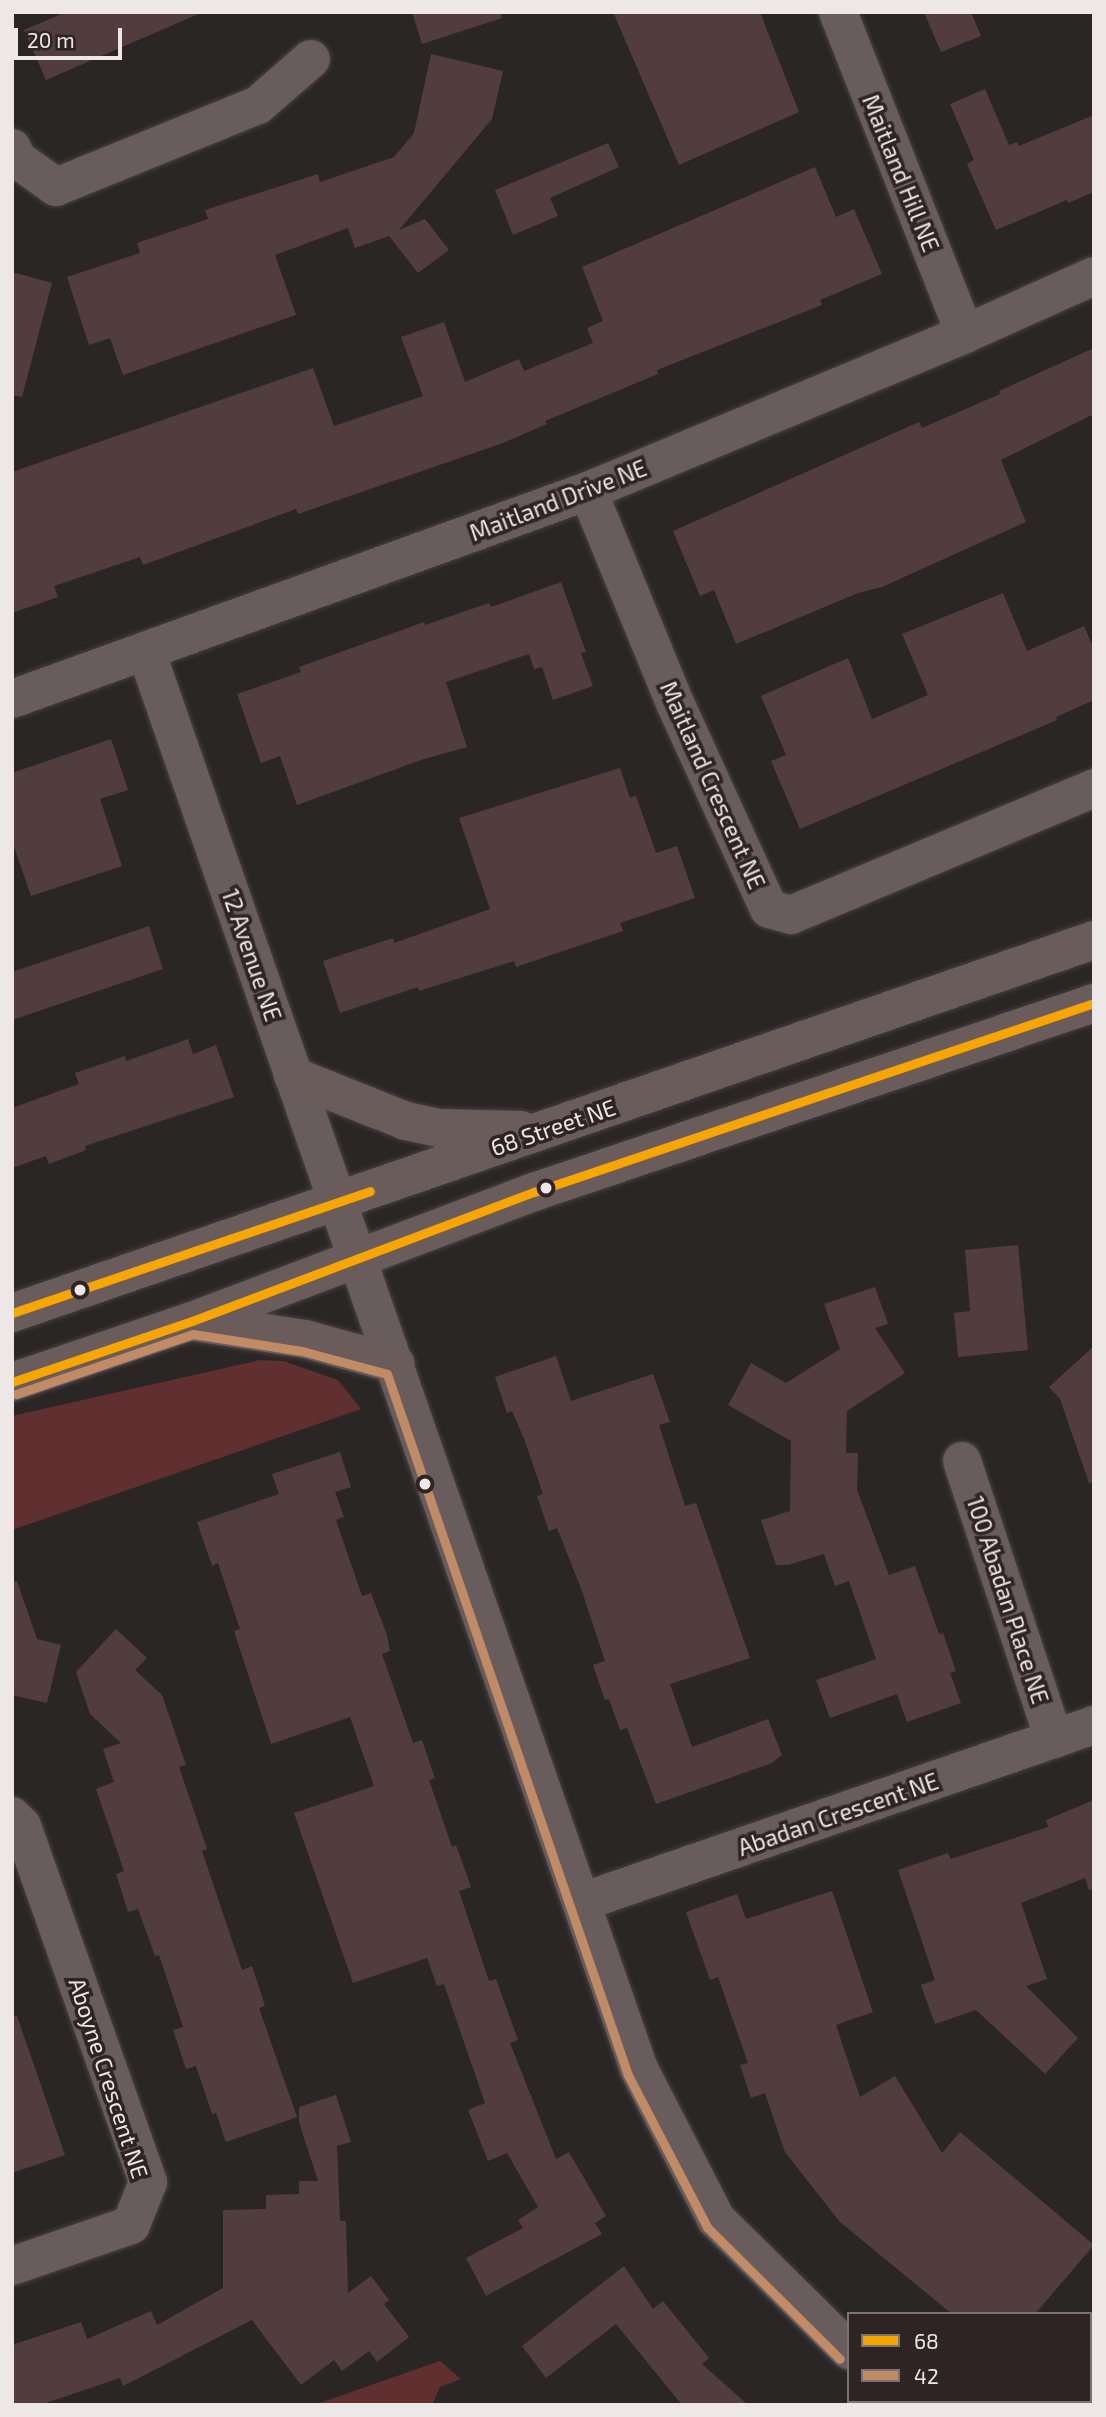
<!DOCTYPE html>
<style>
body{margin:0}
#map{position:relative;width:1106px;height:2417px;overflow:hidden;background:#2b2626;font-family:"Exo 2",sans-serif}
div>[style]{position:absolute}
.green>*{inset:0;background:#603030}
.building>*{inset:0;background:#513d3e}
.roads{filter:drop-shadow(0 0 2px #454242) drop-shadow(0 0 2px #454242)}
.minor>*{height:38px;margin:-19px;padding:0 19px;transform-origin:19px;border-radius:19px;background:#695c5c}
.major>*{height:38px;margin:-19px;padding:0 19px;transform-origin:19px;border-radius:19px;background:#6b5c5c}
.bus-1>*{height:9px;margin:-4.5px;padding:0 4.5px;transform-origin:4.5px;border-radius:4.5px;background:#f7a600}
.bus-2>*{height:9px;margin:-4.5px;padding:0 4.5px;transform-origin:4.5px;border-radius:4.5px;background:#c18c65}
.dots>*{width:19px;height:19px;translate:-50% -50%;box-sizing:border-box;border:4px solid #2e2423;border-radius:50%}
span{translate:-50% -50%;white-space:nowrap;text-align:center;line-height:1.15;-webkit-text-stroke:7px #2e2423;paint-order:stroke}
.street-label{font-size:23px;color:#eee7e7}
.frame{position:absolute;inset:0;border:14px solid #eee7e7;pointer-events:none}
.legend{position:absolute;left:847px;top:2312px;width:245px;height:91px;box-sizing:border-box;background:#2e2423;border:2px solid #7b7271;margin:0;padding:9px 12px;list-style:none;font-size:21px;color:#eee7e7}
.legend li{display:flex;align-items:center;gap:14px;height:35px}
.legend b{width:35px;border:2px solid #7b7271}
.scale{position:absolute;left:14px;top:28px;width:108px;height:32px;box-sizing:border-box;border:4px solid #eee7e7;border-top:0;padding-left:9px;font-size:21px;line-height:24px;white-space:nowrap;color:#eee7e7;-webkit-text-stroke:5px #2e2423;paint-order:stroke}
</style>
<div id="map">
<div class="green">
<div style="clip-path:polygon(260px 1360px,283px 1361px,338px 1380px,361px 1409px,12px 1530px,12px 1416px)"></div>
<div style="clip-path:polygon(440px 2361px,461px 2379px,440px 2387px,432px 2405px,314px 2405px)"></div>
</div>
<div class="building">
<div style="clip-path:polygon(66px 12px,203px 12px,46px 80px,24px 30px)"></div>
<div style="clip-path:polygon(412px 12px,501px 12px,502px 18px,422px 44px)"></div>
<div style="clip-path:polygon(613px 12px,760px 12px,799px 112px,679px 165px)"></div>
<div style="clip-path:polygon(924px 12px,971px 12px,981px 36px,941px 52px)"></div>
<div style="clip-path:polygon(431px 54px,503px 71px,492px 119px,399px 230px,425px 219px,449px 250px,418px 273px,389px 236px,355px 248px,348px 228px,275px 255px,296px 315px,123px 375px,110px 338px,89px 345px,67px 277px,140px 253px,137px 243px,208px 219px,205px 210px,318px 174px,320px 182px,394px 157px,414px 133px)"></div>
<div style="clip-path:polygon(985px 89px,1009px 145px,1017px 142px,1019px 146px,1094px 115px,1094px 192px,1068px 203px,1067px 200px,996px 230px,967px 164px,974px 160px,950px 104px)"></div>
<div style="clip-path:polygon(608px 143px,619px 167px,550px 198px,558px 216px,513px 235px,495px 190px)"></div>
<div style="clip-path:polygon(815px 167px,836px 217px,854px 209px,882px 274px,820px 300px,822px 305px,657px 370px,658px 374px,545px 421px,547px 424px,503px 443px,298px 514px,296px 509px,143px 565px,140px 557px,54px 586px,58px 597px,12px 613px,12px 472px,313px 368px,334px 426px,423px 396px,401px 337px,444px 322px,465px 382px,519px 359px,524px 371px,593px 343px,587px 328px,603px 321px,582px 267px)"></div>
<div style="clip-path:polygon(12px 272px,52px 283px,22px 397px,12px 395px)"></div>
<div style="clip-path:polygon(1094px 348px,1094px 414px,1001px 460px,1026px 522px,882px 587px,858px 593px,736px 644px,714px 590px,700px 596px,673px 531px,919px 422px,922px 428px,1000px 394px,999px 391px)"></div>
<div style="clip-path:polygon(561px 582px,586px 652px,581px 653px,593px 686px,553px 700px,542px 667px,534px 669px,529px 654px,446px 682px,467px 747px,424px 759px,297px 805px,280px 756px,261px 763px,237px 694px,301px 672px,299px 667px,424px 622px,425px 625px,489px 603px,491px 607px)"></div>
<div style="clip-path:polygon(1003px 593px,1027px 651px,1084px 626px,1094px 649px,1094px 700px,1056px 717px,1057px 720px,800px 829px,771px 761px,786px 755px,761px 696px,848px 658px,872px 719px,928px 695px,902px 634px)"></div>
<div style="clip-path:polygon(111px 739px,128px 790px,100px 799px,122px 866px,31px 896px,12px 841px,12px 773px)"></div>
<div style="clip-path:polygon(620px 768px,630px 798px,636px 796px,656px 853px,677px 846px,695px 898px,620px 923px,623px 931px,566px 950px,516px 967px,514px 961px,419px 991px,418px 987px,340px 1013px,323px 961px,393px 938px,394px 943px,490px 909px,459px 818px)"></div>
<div style="clip-path:polygon(149px 926px,163px 969px,12px 1020px,12px 972px)"></div>
<div style="clip-path:polygon(188px 1039px,193px 1054px,216px 1045px,234px 1097px,85px 1146px,86px 1150px,49px 1164px,46px 1156px,12px 1168px,12px 1108px,79px 1084px,75px 1073px,125px 1056px,126px 1061px)"></div>
<div style="clip-path:polygon(1018px 1245px,1028px 1350px,958px 1357px,954px 1313px,970px 1311px,965px 1250px)"></div>
<div style="clip-path:polygon(875px 1287px,888px 1324px,875px 1328px,905px 1373px,847px 1411px,846px 1453px,858px 1453px,857px 1490px,889px 1575px,915px 1566px,939px 1634px,943px 1633px,956px 1671px,950px 1673px,961px 1703px,907px 1722px,897px 1694px,830px 1718px,816px 1680px,876px 1659px,849px 1581px,835px 1586px,824px 1554px,788px 1565px,776px 1565px,761px 1520px,790px 1511px,791px 1441px,728px 1405px,751px 1363px,786px 1383px,840px 1349px,824px 1304px)"></div>
<div style="clip-path:polygon(1094px 1346px,1094px 1482px,1089px 1483px,1060px 1399px,1049px 1387px)"></div>
<div style="clip-path:polygon(556px 1356px,571px 1401px,653px 1374px,670px 1422px,659px 1425px,685px 1506px,696px 1503px,750px 1658px,670px 1684px,692px 1747px,768px 1719px,782px 1755px,772px 1763px,656px 1804px,627px 1728px,620px 1730px,609px 1699px,605px 1700px,593px 1665px,605px 1661px,582px 1591px,557px 1528px,549px 1531px,537px 1496px,543px 1494px,525px 1441px,512px 1411px,507px 1413px,495px 1377px)"></div>
<div style="clip-path:polygon(340px 1452px,351px 1487px,335px 1492px,344px 1517px,336px 1520px,362px 1596px,371px 1593px,387px 1635px,390px 1651px,382px 1654px,413px 1743px,422px 1740px,435px 1778px,429px 1780px,452px 1847px,456px 1845px,471px 1887px,459px 1891px,489px 1981px,496px 1979px,518px 2040px,510px 2043px,556px 2159px,569px 2152px,606px 2216px,595px 2223px,602px 2234px,486px 2296px,466px 2258px,523px 2228px,518px 2220px,538px 2207px,507px 2153px,488px 2161px,468px 2110px,485px 2103px,444px 1984px,437px 1986px,427px 1958px,353px 1983px,294px 1813px,374px 1786px,350px 1717px,271px 1744px,234px 1631px,240px 1629px,218px 1563px,212px 1566px,197px 1522px,279px 1494px,272px 1474px)"></div>
<div style="clip-path:polygon(17px 1581px,37px 1639px,61px 1645px,47px 1703px,12px 1695px,12px 1582px)"></div>
<div style="clip-path:polygon(116px 1629px,147px 1658px,135px 1670px,162px 1695px,186px 1765px,179px 1767px,207px 1849px,202px 1851px,242px 1970px,252px 1966px,265px 2006px,259px 2008px,297px 2117px,226px 2142px,216px 2113px,212px 2114px,196px 2066px,186px 2069px,173px 2030px,183px 2027px,159px 1955px,155px 1956px,138px 1909px,128px 1912px,116px 1874px,124px 1871px,96px 1789px,114px 1782px,103px 1749px,121px 1743px,90px 1714px,76px 1672px)"></div>
<div style="clip-path:polygon(1094px 1800px,1094px 1889px,1089px 1890px,1085px 1878px,1021px 1903px,1047px 1979px,1026px 1986px,1078px 2038px,1045px 2074px,976px 2010px,935px 2024px,921px 1985px,935px 1980px,898px 1870px,948px 1853px,951px 1859px,1048px 1827px,1046px 1820px)"></div>
<div style="clip-path:polygon(832px 1891px,873px 2012px,836px 2025px,860px 2097px,895px 2076px,942px 2153px,960px 2132px,1094px 2245px,1035px 2314px,952px 2314px,840px 2222px,785px 2152px,765px 2093px,751px 2098px,740px 2065px,748px 2063px,718px 1977px,710px 1980px,686px 1912px,737px 1894px,746px 1919px)"></div>
<div style="clip-path:polygon(17px 2016px,65px 2155px,12px 2173px,12px 2017px)"></div>
<div style="clip-path:polygon(336px 2095px,351px 2142px,337px 2146px,340px 2221px,346px 2221px,348px 2293px,371px 2276px,389px 2300px,384px 2304px,409px 2337px,377px 2362px,369px 2351px,342px 2371px,334px 2360px,301px 2385px,252px 2320px,123px 2386px,120px 2378px,40px 2405px,12px 2405px,12px 2345px,81px 2322px,87px 2339px,151px 2311px,157px 2325px,223px 2288px,223px 2210px,266px 2209px,266px 2195px,299px 2194px,299px 2181px,318px 2181px,299px 2122px,299px 2107px)"></div>
<div style="clip-path:polygon(624px 2266px,653px 2309px,663px 2301px,709px 2358px,702px 2364px,748px 2405px,682px 2405px,616px 2324px,546px 2378px,522px 2346px)"></div>
</div>
<div class="roads">
<div class="minor">
<div style="left:838px;top:12px;width:346px;rotate:68.5deg"></div>
<div style="left:12px;top:148px;width:12px;rotate:66deg"></div>
<div style="left:17px;top:159px;width:48px;rotate:35.7deg"></div>
<div style="left:56px;top:187px;width:218px;rotate:-22.1deg"></div>
<div style="left:258px;top:105px;width:70px;rotate:-41deg"></div>
<div style="left:588px;top:491px;width:229px;rotate:67.7deg"></div>
<div style="left:675px;top:703px;width:226px;rotate:65.5deg"></div>
<div style="left:769px;top:909px;width:23px;rotate:15deg"></div>
<div style="left:791px;top:915px;width:329px;rotate:-22.7deg"></div>
<div style="left:146px;top:651px;width:1501px;rotate:70.83deg"></div>
<div style="left:639px;top:2069px;width:169px;rotate:62.8deg"></div>
<div style="left:716px;top:2219px;width:187px;rotate:44.6deg"></div>
<div style="left:12px;top:699px;width:612px;rotate:-19.86deg"></div>
<div style="left:588px;top:491px;width:408px;rotate:-22.6deg"></div>
<div style="left:965px;top:334px;width:141px;rotate:-24.2deg"></div>
<div style="left:962px;top:1461px;width:293px;rotate:71.7deg"></div>
<div style="left:12px;top:1816px;width:14px;rotate:45deg"></div>
<div style="left:22px;top:1826px;width:378px;rotate:70.5deg"></div>
<div style="left:148px;top:2182px;width:46px;rotate:111.6deg"></div>
<div style="left:131px;top:2225px;width:126px;rotate:161deg"></div>
<div style="left:582px;top:1902px;width:542px;rotate:-19.07deg"></div>
<div style="left:1090px;top:2394px;width:6px;rotate:-45deg"></div>
<div style="left:907px;top:2401px;width:6px;rotate:45deg"></div>
</div>
<div class="major">
<div style="left:293px;top:1076px;width:122px;rotate:21.7deg"></div>
<div style="left:406px;top:1121px;width:34px;rotate:12deg"></div>
<div style="left:439px;top:1128px;width:82px;rotate:1.4deg"></div>
<div style="left:12px;top:1313px;width:1144px;rotate:-19.02deg"></div>
<div style="left:194px;top:1322px;width:112px;rotate:8.7deg"></div>
<div style="left:305px;top:1339px;width:94px;rotate:15.4deg"></div>
<div style="left:12px;top:1382px;width:190px;rotate:-18.7deg"></div>
<div style="left:192px;top:1321px;width:366px;rotate:-20.7deg"></div>
<div style="left:534px;top:1192px;width:591px;rotate:-18.65deg"></div>
</div>
</div>
<div class="bus-1">
<div style="left:12px;top:1313px;width:378px;rotate:-18.8deg"></div>
<div style="left:12px;top:1382px;width:190px;rotate:-18.7deg"></div>
<div style="left:192px;top:1321px;width:366px;rotate:-20.7deg"></div>
<div style="left:534px;top:1192px;width:591px;rotate:-18.65deg"></div>
</div>
<div class="bus-2">
<div style="left:16px;top:1394px;width:187px;rotate:-18.7deg"></div>
<div style="left:193px;top:1334px;width:110px;rotate:8.9deg"></div>
<div style="left:302px;top:1351px;width:88px;rotate:15.1deg"></div>
<div style="left:387px;top:1374px;width:741px;rotate:71.03deg"></div>
<div style="left:628px;top:2075px;width:171px;rotate:62.5deg"></div>
<div style="left:707px;top:2227px;width:187px;rotate:44.8deg"></div>
</div>
<div class="dots">
<div style="left:546px;top:1188px;background:#eee7e7"></div>
<div style="left:80px;top:1290px;background:#eee7e7"></div>
<div style="left:425px;top:1484px;background:#eee7e7"></div>
</div>
<div class="street-label">
<span style="left:901px;top:173px;rotate:68deg">Maitland Hill NE</span>
<span style="left:558px;top:500px;rotate:-21deg">Maitland Drive NE</span>
<span style="left:713px;top:785px;rotate:66deg">Maitland Crescent NE</span>
<span style="left:252px;top:955px;rotate:71deg">12 Avenue NE</span>
<span style="left:553px;top:1127px;rotate:-19deg">68 Street NE</span>
<span style="left:1008px;top:1600px;rotate:72deg">100 Abadan Place NE</span>
<span style="left:838px;top:1814px;rotate:-19deg">Abadan Crescent NE</span>
<span style="left:109px;top:2078px;rotate:72deg">Aboyne Crescent NE</span>
</div>
<div class="frame"></div>
<ul class="legend">
<li><b style="height:9px;background:#f7a600"></b>68</li>
<li><b style="height:9px;background:#c18c65"></b>42</li>
</ul>
<div class="scale">20 m</div>
</div>
